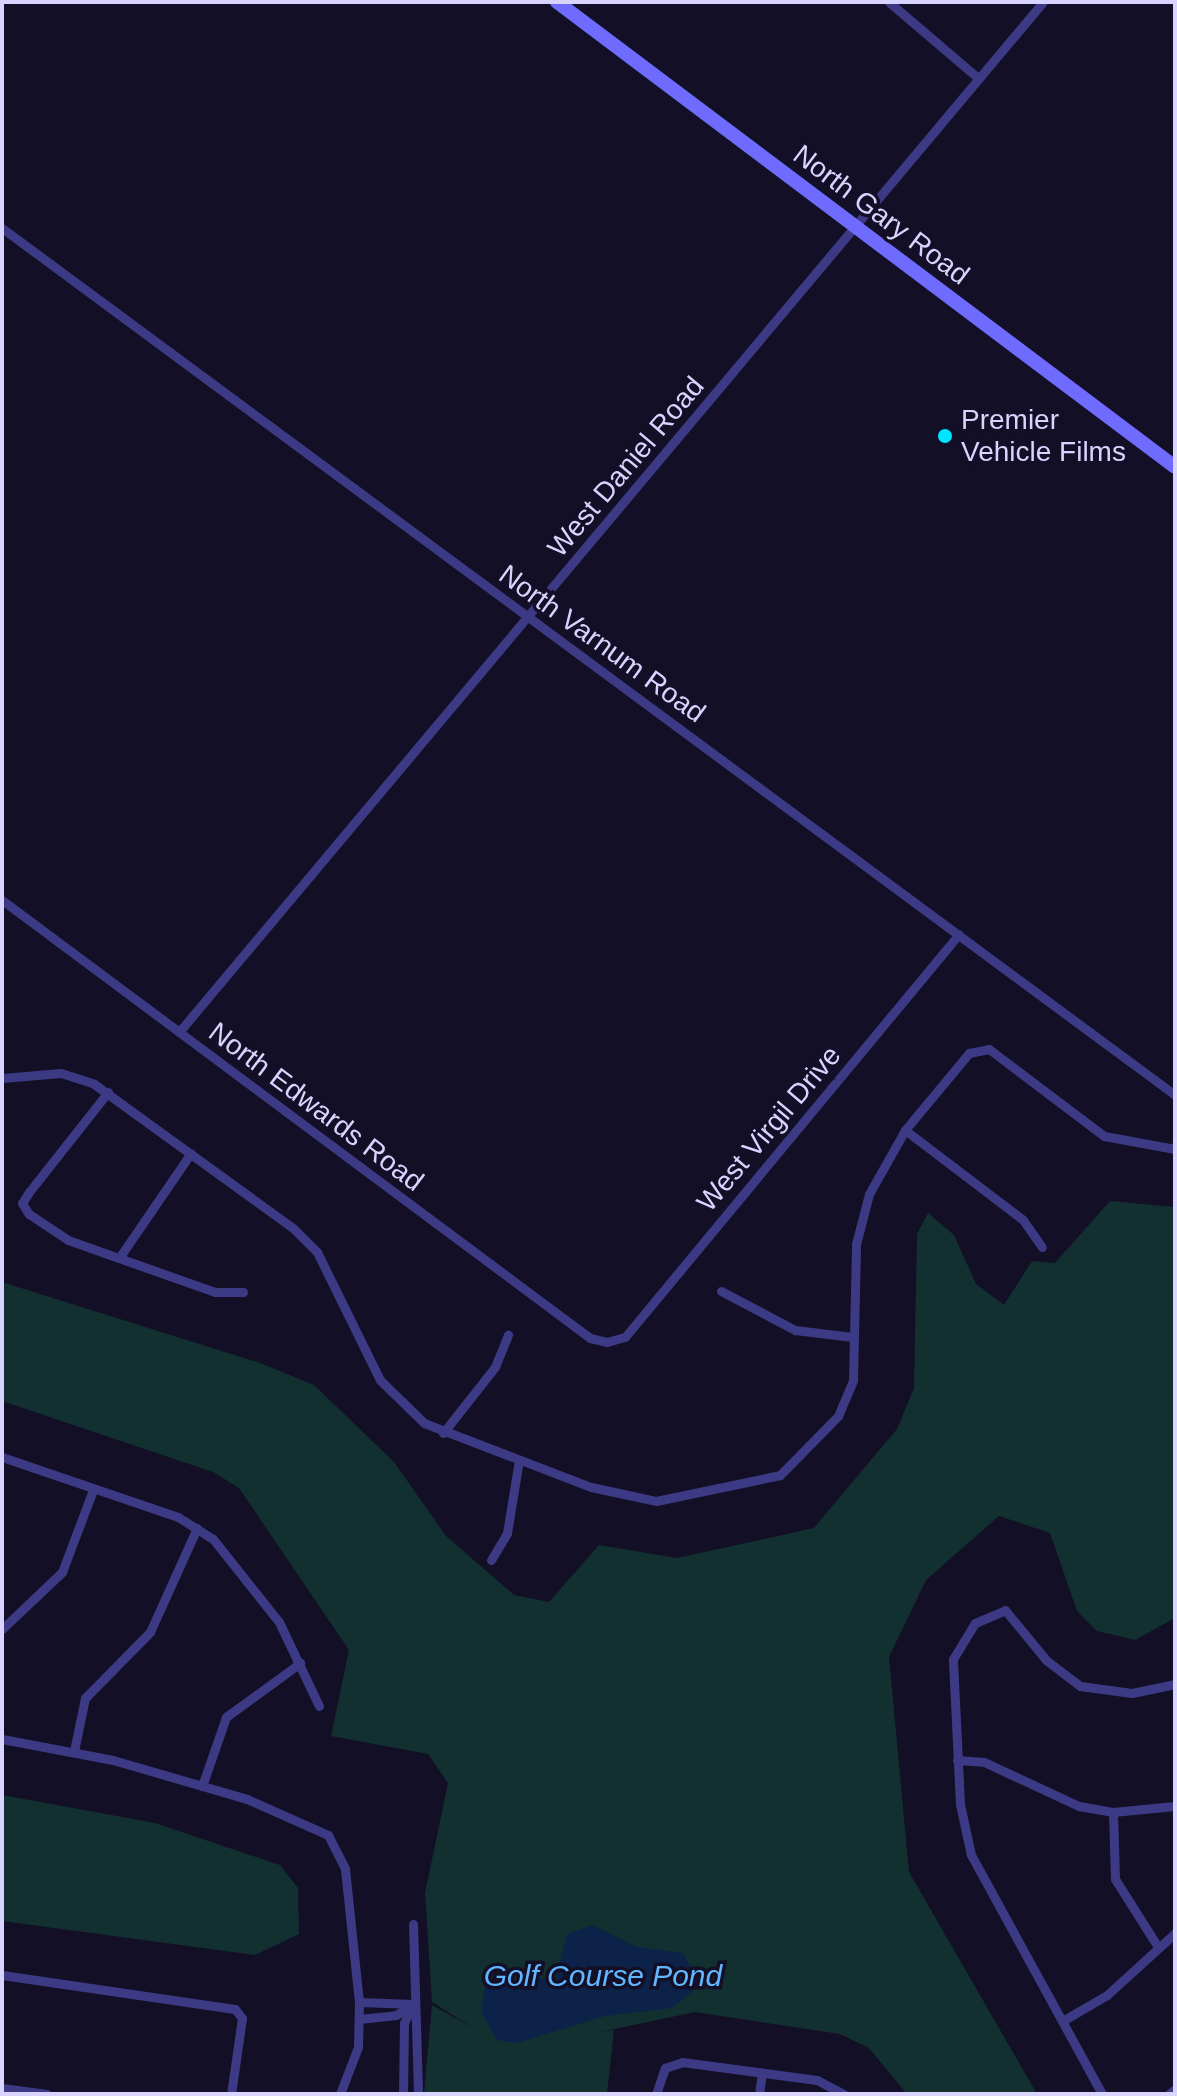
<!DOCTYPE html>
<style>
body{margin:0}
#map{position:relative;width:1177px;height:2096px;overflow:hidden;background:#130f26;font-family:Helvetica,sans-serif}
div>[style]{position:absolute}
.green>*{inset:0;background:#12302f}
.water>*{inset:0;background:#0c2248}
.street>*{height:9px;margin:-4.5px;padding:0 4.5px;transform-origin:4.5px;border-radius:4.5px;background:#3d3a85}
.secondary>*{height:14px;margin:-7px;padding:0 7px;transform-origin:7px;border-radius:7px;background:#6f6bff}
.dots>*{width:22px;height:22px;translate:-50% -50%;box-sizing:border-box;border:4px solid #130f26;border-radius:50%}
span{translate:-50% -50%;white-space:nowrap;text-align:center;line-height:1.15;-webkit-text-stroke:7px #130f26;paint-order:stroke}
.street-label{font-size:28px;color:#d9d4ff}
.poi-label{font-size:28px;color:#d9d4ff}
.left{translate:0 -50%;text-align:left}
.water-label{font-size:30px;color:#62b6ff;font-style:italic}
.frame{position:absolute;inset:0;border:4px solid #d9d4ff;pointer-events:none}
</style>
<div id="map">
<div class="green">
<div style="clip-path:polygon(1110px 1201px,1175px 1207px,1175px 1618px,1135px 1640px,1097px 1631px,1077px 1611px,1050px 1533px,999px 1516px,926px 1580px,889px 1657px,909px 1872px,1037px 2094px,907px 2094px,869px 2048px,840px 2034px,695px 2012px,600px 2032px,614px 2030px,607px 2094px,424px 2094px,432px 2005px,473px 2028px,432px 2002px,425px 1893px,448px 1783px,428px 1754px,331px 1736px,349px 1650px,239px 1488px,213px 1472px,2px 1401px,2px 1282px,260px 1363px,314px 1385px,394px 1462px,446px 1536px,514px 1595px,549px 1602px,599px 1545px,677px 1558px,814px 1528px,897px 1429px,914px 1388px,917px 1234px,928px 1213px,954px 1235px,976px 1284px,1004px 1305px,1032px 1261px,1055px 1263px)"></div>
<div style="clip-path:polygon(2px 1795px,155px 1823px,280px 1865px,298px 1888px,299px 1934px,255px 1955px,2px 1921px)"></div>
</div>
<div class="water">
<div style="clip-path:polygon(592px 1925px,637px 1947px,683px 1953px,700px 1985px,672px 2008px,605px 2016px,517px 2043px,497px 2040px,481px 2012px,485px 1985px,556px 1977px,567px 1934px)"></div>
</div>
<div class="street">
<div style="left:889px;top:2px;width:118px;rotate:40.5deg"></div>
<div style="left:2px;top:228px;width:1459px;rotate:36.47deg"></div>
<div style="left:2px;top:900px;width:733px;rotate:36.68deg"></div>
<div style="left:590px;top:1338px;width:17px;rotate:13deg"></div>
<div style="left:607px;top:1342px;width:19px;rotate:-16deg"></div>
<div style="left:625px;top:1337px;width:523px;rotate:-50.35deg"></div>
<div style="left:179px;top:1032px;width:1344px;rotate:-50.01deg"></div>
<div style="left:2px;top:1078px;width:59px;rotate:-4.8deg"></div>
<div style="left:61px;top:1073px;width:35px;rotate:18deg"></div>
<div style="left:94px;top:1084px;width:247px;rotate:35.9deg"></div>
<div style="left:294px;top:1229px;width:33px;rotate:45deg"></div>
<div style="left:317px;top:1252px;width:143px;rotate:63.8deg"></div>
<div style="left:380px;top:1380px;width:62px;rotate:44.3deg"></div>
<div style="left:424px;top:1423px;width:179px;rotate:21deg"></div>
<div style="left:591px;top:1487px;width:66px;rotate:12.2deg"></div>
<div style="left:656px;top:1501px;width:127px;rotate:-11.8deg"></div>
<div style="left:780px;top:1475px;width:83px;rotate:-45.5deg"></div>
<div style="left:838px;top:1416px;width:39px;rotate:-67deg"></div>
<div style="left:853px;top:1380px;width:136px;rotate:-88.7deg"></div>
<div style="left:856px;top:1244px;width:52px;rotate:-75.4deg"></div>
<div style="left:869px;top:1194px;width:73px;rotate:-60.6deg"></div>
<div style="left:905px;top:1130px;width:100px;rotate:-50.3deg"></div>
<div style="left:969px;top:1053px;width:20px;rotate:-11deg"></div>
<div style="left:989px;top:1049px;width:144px;rotate:37.1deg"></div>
<div style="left:1104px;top:1136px;width:72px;rotate:10.4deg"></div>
<div style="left:108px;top:1092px;width:127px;rotate:128.3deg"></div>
<div style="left:29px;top:1192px;width:13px;rotate:122deg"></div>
<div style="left:22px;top:1203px;width:13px;rotate:58deg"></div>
<div style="left:29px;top:1214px;width:47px;rotate:33.7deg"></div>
<div style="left:68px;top:1240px;width:156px;rotate:19.5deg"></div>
<div style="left:215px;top:1292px;width:28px"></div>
<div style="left:905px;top:1130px;width:148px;rotate:37.3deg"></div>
<div style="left:1023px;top:1220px;width:33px;rotate:55deg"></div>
<div style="left:119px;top:1258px;width:127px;rotate:-55.6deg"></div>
<div style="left:721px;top:1291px;width:84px;rotate:27.8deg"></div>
<div style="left:795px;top:1330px;width:58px;rotate:6.9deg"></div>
<div style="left:443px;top:1433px;width:84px;rotate:-51.8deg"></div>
<div style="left:495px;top:1367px;width:35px;rotate:-68deg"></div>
<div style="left:2px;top:1457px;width:186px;rotate:18.8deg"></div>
<div style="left:178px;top:1517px;width:41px;rotate:32.2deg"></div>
<div style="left:213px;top:1539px;width:106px;rotate:51.5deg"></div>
<div style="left:279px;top:1622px;width:93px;rotate:64.5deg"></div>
<div style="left:491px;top:1560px;width:31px;rotate:-59deg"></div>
<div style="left:507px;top:1533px;width:74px;rotate:-80.7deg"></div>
<div style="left:2px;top:1629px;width:83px;rotate:-43.5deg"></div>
<div style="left:62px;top:1572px;width:88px;rotate:-69.3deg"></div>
<div style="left:2px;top:1739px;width:113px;rotate:10.7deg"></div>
<div style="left:113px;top:1760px;width:140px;rotate:16.2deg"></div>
<div style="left:247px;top:1799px;width:89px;rotate:24deg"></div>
<div style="left:328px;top:1835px;width:38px;rotate:63deg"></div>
<div style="left:345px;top:1869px;width:134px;rotate:84deg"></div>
<div style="left:359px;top:2002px;width:45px;rotate:91.3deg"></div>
<div style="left:358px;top:2047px;width:50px;rotate:111deg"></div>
<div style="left:74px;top:1751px;width:54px;rotate:-78.3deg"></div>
<div style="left:85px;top:1698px;width:93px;rotate:-45.4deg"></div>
<div style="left:150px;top:1632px;width:114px;rotate:-65.7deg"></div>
<div style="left:957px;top:1760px;width:27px;rotate:4deg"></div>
<div style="left:984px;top:1762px;width:105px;rotate:24.9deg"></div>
<div style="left:1079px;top:1806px;width:35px;rotate:10deg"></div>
<div style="left:1113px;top:1812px;width:62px;rotate:-5.5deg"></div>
<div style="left:202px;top:1786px;width:73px;rotate:-70.8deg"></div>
<div style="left:226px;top:1717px;width:92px;rotate:-36.1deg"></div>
<div style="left:1113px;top:1812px;width:67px;rotate:88.3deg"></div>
<div style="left:1115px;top:1879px;width:80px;rotate:57.7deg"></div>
<div style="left:413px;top:1924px;width:170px;rotate:88.3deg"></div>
<div style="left:2px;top:1975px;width:235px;rotate:8.3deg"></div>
<div style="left:235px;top:2009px;width:11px;rotate:52deg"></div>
<div style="left:242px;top:2018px;width:77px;rotate:98.2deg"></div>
<div style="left:359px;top:2002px;width:54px;rotate:2.1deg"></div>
<div style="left:359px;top:2019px;width:37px;rotate:-6deg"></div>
<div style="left:396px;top:2015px;width:17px;rotate:-33deg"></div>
<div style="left:1064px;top:2020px;width:50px;rotate:-30.2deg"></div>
<div style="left:1107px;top:1995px;width:92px;rotate:-42.4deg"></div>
<div style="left:2px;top:2088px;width:45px;rotate:7.6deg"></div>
<div style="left:403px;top:2094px;width:71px;rotate:-89.2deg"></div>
<div style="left:404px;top:2023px;width:21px;rotate:-65deg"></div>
<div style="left:656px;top:2094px;width:28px;rotate:-71deg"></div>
<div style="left:665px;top:2068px;width:18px;rotate:-19deg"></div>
<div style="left:682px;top:2062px;width:136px;rotate:7.6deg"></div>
<div style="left:817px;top:2080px;width:30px;rotate:28deg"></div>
<div style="left:759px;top:2094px;width:21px;rotate:-82deg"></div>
<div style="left:1102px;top:2094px;width:273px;rotate:-118.7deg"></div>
<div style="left:971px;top:1855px;width:52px;rotate:-102.2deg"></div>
<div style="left:960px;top:1804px;width:145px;rotate:-92.8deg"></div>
<div style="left:953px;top:1659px;width:42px;rotate:-58.6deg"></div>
<div style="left:975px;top:1623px;width:33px;rotate:-23deg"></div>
<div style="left:1005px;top:1610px;width:65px;rotate:50.6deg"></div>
<div style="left:1046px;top:1660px;width:43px;rotate:37.4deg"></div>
<div style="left:1080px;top:1686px;width:52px;rotate:7.7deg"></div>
<div style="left:1132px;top:1693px;width:44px;rotate:-11.8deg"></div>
<div style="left:1169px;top:2094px;width:8px;rotate:-40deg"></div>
</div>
<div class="secondary">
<div style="left:557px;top:2px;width:773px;rotate:36.96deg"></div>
</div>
<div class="dots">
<div style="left:945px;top:436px;background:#00e5ff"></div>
</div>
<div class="street-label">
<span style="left:881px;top:215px;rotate:37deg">North Gary Road</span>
<span style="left:626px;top:467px;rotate:-50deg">West Daniel Road</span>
<span style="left:602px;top:644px;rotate:36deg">North Varnum Road</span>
<span style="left:316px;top:1107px;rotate:37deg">North Edwards Road</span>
<span style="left:769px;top:1129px;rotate:-50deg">West Virgil Drive</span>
</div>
<div class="poi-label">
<span class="left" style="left:961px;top:436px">Premier<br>Vehicle Films</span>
</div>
<div class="water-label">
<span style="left:603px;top:1976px">Golf Course Pond</span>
</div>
<div class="frame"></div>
</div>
